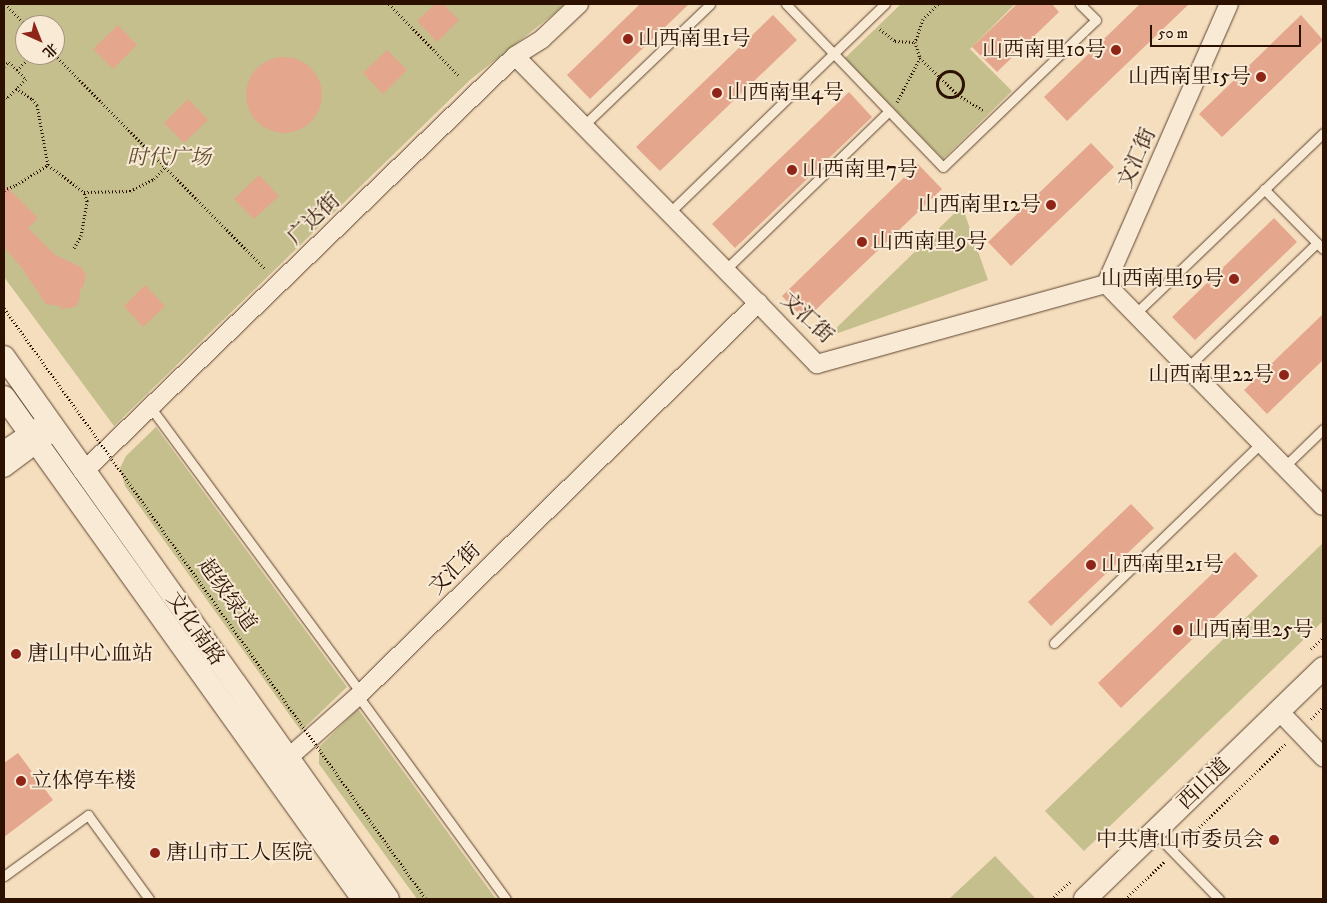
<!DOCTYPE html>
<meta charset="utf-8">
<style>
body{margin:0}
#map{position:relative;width:1327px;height:903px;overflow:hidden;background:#f5debe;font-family:"IM FELL DW Pica","Noto Serif SC",serif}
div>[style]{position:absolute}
.green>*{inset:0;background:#c4bf8c}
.building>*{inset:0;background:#e4a68c}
.round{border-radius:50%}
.path>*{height:3px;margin-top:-1.5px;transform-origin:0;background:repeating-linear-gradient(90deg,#2c1000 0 1px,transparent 0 3.5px)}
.path>.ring{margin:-1.5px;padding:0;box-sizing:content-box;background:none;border:3px solid #2c1000;border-radius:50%}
.roads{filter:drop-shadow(0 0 1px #5e4430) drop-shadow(0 0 1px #5e4430)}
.service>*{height:9px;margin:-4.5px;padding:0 4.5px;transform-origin:4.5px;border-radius:4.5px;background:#f8ead5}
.minor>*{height:18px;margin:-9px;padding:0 9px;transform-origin:9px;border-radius:9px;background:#f8ead5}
.tertiary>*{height:22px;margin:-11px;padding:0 11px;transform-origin:11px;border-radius:11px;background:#f8ead5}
.path-bridge>*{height:3px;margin-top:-1.5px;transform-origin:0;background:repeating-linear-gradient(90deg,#2c1000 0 1px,transparent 0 3.5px)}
.dots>*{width:14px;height:14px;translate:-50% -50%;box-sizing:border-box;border:2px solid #f8ead5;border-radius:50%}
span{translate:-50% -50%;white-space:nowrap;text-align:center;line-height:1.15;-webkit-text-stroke:4px #f8ead5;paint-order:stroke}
.poi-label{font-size:21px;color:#2c1000}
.left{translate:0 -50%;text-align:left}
.right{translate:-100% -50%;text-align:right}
.park-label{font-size:21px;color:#614d31;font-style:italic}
.street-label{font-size:21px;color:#2c1000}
.frame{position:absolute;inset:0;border:5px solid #2c1000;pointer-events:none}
.north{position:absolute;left:15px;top:15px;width:50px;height:50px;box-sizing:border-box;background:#f8ead5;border:1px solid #a69380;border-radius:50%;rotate:136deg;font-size:14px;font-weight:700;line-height:20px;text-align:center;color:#2c1000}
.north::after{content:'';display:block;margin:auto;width:18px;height:22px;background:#8f2418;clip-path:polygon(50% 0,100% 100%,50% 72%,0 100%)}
.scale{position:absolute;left:1150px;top:25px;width:151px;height:22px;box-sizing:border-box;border:2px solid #2c1000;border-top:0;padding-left:6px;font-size:15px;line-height:18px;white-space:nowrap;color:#2c1000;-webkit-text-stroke:4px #f8ead5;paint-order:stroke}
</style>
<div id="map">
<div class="green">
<div style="clip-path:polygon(evenodd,4px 4px,564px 4px,556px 12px,470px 80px,114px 426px,4px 277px,4px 4px,25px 25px,55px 25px,55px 55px,25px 55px,25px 25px)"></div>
<div style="clip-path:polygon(901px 4px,1015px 4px,970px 49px,1012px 91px,943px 159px,845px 58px)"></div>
<div style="clip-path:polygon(962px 206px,988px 280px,827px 337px)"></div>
<div style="clip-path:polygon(156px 427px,347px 687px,301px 731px,125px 486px,120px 468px,126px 456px)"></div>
<div style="clip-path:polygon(1323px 543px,1323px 621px,1084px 851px,1045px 811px)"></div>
<div style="clip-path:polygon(358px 709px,496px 899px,417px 899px,319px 764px,319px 747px)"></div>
<div style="clip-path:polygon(995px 856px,1036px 899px,949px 899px)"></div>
</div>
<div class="building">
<div style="clip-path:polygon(435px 4px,443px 4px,459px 20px,437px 42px,417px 21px)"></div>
<div style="clip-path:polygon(640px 4px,689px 4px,590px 99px,567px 75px)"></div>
<div style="clip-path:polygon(1017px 4px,1052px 4px,1059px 12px,997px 72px,972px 47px)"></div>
<div style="clip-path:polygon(1140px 4px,1189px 4px,1067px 121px,1044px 97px)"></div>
<div style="clip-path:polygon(773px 15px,797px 40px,660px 171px,636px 147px)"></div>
<div style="clip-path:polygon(1301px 15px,1323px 40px,1222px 137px,1199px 114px)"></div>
<div style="clip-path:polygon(118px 25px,137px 45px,113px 69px,93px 49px)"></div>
<div style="clip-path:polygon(387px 50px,407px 70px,383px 94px,363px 73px)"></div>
<div class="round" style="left:246px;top:57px;width:76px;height:76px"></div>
<div style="clip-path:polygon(849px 92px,872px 117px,735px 248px,712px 224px)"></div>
<div style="clip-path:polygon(188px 99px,208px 120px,184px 143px,164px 123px)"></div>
<div style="clip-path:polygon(1091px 143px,1114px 167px,1011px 266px,988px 242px)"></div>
<div style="clip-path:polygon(918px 164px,942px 189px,805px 320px,782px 296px)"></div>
<div style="clip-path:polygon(259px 175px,279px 196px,254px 219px,234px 199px)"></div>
<div style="clip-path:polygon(4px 184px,38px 218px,28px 228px,55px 255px,81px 267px,86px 275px,83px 287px,80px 290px,79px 301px,75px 307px,62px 309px,60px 306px,46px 304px,22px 268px,4px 247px)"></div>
<div style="clip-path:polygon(1274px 218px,1297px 242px,1195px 340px,1172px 317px)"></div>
<div style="clip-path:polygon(145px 285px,165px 306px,143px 327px,124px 306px)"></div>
<div style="clip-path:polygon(1323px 314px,1323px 360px,1267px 414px,1244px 390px)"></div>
<div style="clip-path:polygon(1131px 504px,1154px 528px,1051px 626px,1028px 602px)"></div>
<div style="clip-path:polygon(1235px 552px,1258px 576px,1121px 708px,1098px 683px)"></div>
<div style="clip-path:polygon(18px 753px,53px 800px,4px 837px,4px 763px)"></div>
</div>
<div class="path">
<div style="left:5px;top:4px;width:30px;rotate:45deg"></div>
<div style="left:389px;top:4px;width:99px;rotate:45.8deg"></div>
<div style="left:938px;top:4px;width:21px;rotate:135deg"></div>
<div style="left:923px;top:19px;width:24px;rotate:109deg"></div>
<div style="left:915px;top:42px;width:17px;rotate:73deg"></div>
<div style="left:920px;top:58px;width:53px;rotate:44.2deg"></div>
<div style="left:958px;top:95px;width:29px;rotate:31deg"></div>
<div style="left:880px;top:29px;width:19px;rotate:39deg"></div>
<div style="left:895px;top:41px;width:20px;rotate:3deg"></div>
<div style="left:55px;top:55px;width:300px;rotate:45.5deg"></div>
<div style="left:4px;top:66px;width:6px;rotate:-39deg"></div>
<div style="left:9px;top:62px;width:24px;rotate:45deg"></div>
<div style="left:26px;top:79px;width:27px;rotate:135deg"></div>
<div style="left:7px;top:98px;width:4px;rotate:-135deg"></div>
<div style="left:17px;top:70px;width:21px;rotate:-45deg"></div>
<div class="ring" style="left:937px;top:71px;width:23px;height:23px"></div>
<div style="left:16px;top:88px;width:19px;rotate:35deg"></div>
<div style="left:32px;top:99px;width:8px;rotate:50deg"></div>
<div style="left:37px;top:105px;width:61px;rotate:79.6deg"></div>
<div style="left:48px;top:165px;width:45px;rotate:36.9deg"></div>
<div style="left:84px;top:192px;width:46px;rotate:-1.2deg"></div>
<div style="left:130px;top:191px;width:27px;rotate:-27deg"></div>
<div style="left:154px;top:179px;width:16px;rotate:-47deg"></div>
<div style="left:897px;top:102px;width:50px;rotate:-62.4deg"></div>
<div style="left:4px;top:190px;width:13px;rotate:-23deg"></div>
<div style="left:16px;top:185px;width:38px;rotate:-32deg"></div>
<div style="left:74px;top:248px;width:14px;rotate:-60deg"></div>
<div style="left:81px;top:236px;width:36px;rotate:-80deg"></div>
<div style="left:87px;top:201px;width:9px;rotate:-108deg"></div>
<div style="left:1311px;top:649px;width:16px;rotate:-43deg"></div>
<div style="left:1311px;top:719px;width:17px;rotate:-45deg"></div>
<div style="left:1184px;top:842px;width:141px;rotate:-44.1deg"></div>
<div style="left:1051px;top:899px;width:27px;rotate:-42deg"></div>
<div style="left:1125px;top:899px;width:55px;rotate:-43.5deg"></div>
</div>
<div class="roads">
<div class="service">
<div style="left:786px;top:4px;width:226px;rotate:46.1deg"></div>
<div style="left:943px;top:167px;width:212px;rotate:-43.9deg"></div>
<div style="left:1096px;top:20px;width:23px;rotate:-135deg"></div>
<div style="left:583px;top:126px;width:176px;rotate:-43.8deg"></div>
<div style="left:1264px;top:189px;width:84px;rotate:45.5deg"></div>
<div style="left:669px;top:213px;width:301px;rotate:-44.1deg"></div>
<div style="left:725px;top:270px;width:228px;rotate:-44.1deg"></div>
<div style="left:1136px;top:313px;width:260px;rotate:-43.9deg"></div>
<div style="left:1188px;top:367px;width:179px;rotate:-43.9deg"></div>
<div style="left:151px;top:408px;width:347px;rotate:53.6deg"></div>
<div style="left:357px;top:687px;width:9px;rotate:84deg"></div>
<div style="left:358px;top:696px;width:251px;rotate:53.9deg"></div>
<div style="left:1285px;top:466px;width:53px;rotate:-44.2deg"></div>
<div style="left:1054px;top:643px;width:288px;rotate:-44deg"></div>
<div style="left:1155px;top:833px;width:92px;rotate:45.9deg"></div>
<div style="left:4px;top:876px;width:104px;rotate:-36deg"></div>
<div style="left:88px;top:815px;width:104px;rotate:54deg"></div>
</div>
<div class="minor">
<div style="left:515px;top:56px;width:346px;rotate:45.5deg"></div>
<div style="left:1106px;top:284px;width:310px;rotate:45.7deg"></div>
<div style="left:4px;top:450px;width:43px;rotate:-33.7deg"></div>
<div style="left:4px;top:468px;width:54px;rotate:-36.7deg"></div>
<div style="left:83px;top:472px;width:600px;rotate:-43.92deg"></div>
<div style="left:515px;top:56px;width:32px;rotate:-32deg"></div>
<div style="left:542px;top:39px;width:51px;rotate:-43.4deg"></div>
<div style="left:1279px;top:711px;width:64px;rotate:46.3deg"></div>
<div style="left:287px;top:759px;width:95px;rotate:-41.6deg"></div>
<div style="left:358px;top:696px;width:561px;rotate:-44.49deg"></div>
<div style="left:758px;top:303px;width:85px;rotate:46deg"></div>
<div style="left:817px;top:364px;width:300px;rotate:-15.5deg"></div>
<div style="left:1106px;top:284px;width:306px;rotate:-66.3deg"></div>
</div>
<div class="tertiary">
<div style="left:4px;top:357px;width:664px;rotate:54.68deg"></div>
<div style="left:4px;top:397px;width:617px;rotate:54.43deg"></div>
<div style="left:1085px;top:899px;width:332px;rotate:-44.1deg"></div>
</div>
</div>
<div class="path-bridge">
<div style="left:4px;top:308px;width:726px;rotate:54.47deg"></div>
</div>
<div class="dots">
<div style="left:628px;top:39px;background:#8f2418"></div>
<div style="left:1116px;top:50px;background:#8f2418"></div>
<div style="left:1261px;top:77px;background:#8f2418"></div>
<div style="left:717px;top:93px;background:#8f2418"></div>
<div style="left:792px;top:170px;background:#8f2418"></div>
<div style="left:1051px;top:205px;background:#8f2418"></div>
<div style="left:862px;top:242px;background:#8f2418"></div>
<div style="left:1234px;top:279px;background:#8f2418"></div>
<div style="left:1284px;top:375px;background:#8f2418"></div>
<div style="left:1091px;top:565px;background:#8f2418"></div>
<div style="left:1178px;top:630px;background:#8f2418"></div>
<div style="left:16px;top:654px;background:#8f2418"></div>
<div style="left:21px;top:781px;background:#8f2418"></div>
<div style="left:1274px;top:840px;background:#8f2418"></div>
<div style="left:155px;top:853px;background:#8f2418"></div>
</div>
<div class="poi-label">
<span class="left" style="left:638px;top:39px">山西南里1号</span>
<span class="right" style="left:1106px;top:50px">山西南里10号</span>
<span class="right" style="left:1251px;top:77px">山西南里15号</span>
<span class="left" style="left:727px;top:93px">山西南里4号</span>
<span class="left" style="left:802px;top:170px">山西南里7号</span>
<span class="right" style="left:1041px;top:205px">山西南里12号</span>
<span class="left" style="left:872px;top:242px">山西南里9号</span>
<span class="right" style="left:1224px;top:279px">山西南里19号</span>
<span class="right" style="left:1274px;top:375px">山西南里22号</span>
<span class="left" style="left:1101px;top:565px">山西南里21号</span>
<span class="left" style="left:1188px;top:630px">山西南里25号</span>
<span class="left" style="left:27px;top:654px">唐山中心血站</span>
<span class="left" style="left:31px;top:781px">立体停车楼</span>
<span class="right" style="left:1264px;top:840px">中共唐山市委员会</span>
<span class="left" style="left:166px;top:853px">唐山市工人医院</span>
</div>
<div class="park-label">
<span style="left:169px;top:158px">时代广场</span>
</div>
<div class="street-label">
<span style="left:1137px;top:158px;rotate:-66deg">文汇街</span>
<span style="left:314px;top:219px;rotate:-44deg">广达街</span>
<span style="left:807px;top:318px;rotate:43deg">文汇街</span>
<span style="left:455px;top:569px;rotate:-45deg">文汇街</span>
<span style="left:227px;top:595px;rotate:54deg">超级绿道</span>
<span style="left:195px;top:629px;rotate:55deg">文化南路</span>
<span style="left:1204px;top:784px;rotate:-44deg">西山道</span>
</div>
<div class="frame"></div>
<div class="north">北</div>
<div class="scale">50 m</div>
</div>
